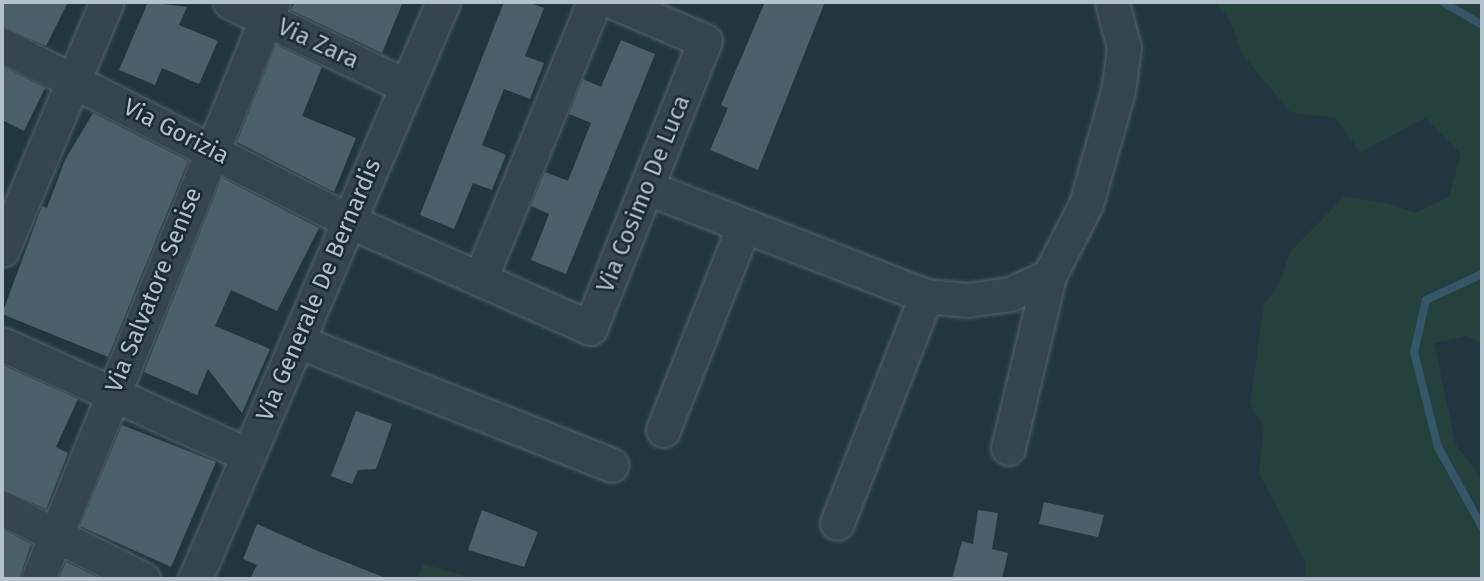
<!DOCTYPE html>
<style>
body{margin:0}
#map{position:relative;width:1484px;height:581px;overflow:hidden;background:#223640;font-family:"Fira Sans",sans-serif}
div>[style]{position:absolute}
.green>*{inset:0;background:#24413e}
.stream>*{height:8px;margin:-4px;padding:0 4px;transform-origin:4px;border-radius:4px;background:#345668}
.building>*{inset:0;background:#4b606b}
.roads{filter:drop-shadow(0 0 2px #54646e) drop-shadow(0 0 2px #54646e)}
.minor>*{height:33px;margin:-16.5px;padding:0 16.5px;transform-origin:16.5px;border-radius:16.5px;background:#364650}
span{translate:-50% -50%;white-space:nowrap;text-align:center;line-height:1.15;-webkit-text-stroke:5px #1b2b35;paint-order:stroke}
.street-label{font-size:24px;color:#b2c1cb}
.frame{position:absolute;inset:0;border:4px solid #b2c1cb;pointer-events:none}
</style>
<div id="map">
<div class="green">
<div style="clip-path:polygon(1215px 2px,1482px 2px,1482px 344px,1467px 336px,1434px 343px,1456px 445px,1482px 479px,1482px 579px,1306px 579px,1306px 563px,1259px 473px,1264px 427px,1250px 404px,1264px 304px,1280px 283px,1290px 252px,1344px 197px,1387px 203px,1415px 213px,1449px 197px,1461px 154px,1425px 118px,1360px 152px,1335px 118px,1290px 112px,1243px 55px,1229px 19px)"></div>
<div style="clip-path:polygon(423px 564px,458px 574px,481px 579px,417px 579px)"></div>
</div>
<div class="stream">
<div style="left:1443px;top:2px;width:45px;rotate:30.5deg"></div>
<div style="left:1482px;top:274px;width:62px;rotate:155.1deg"></div>
<div style="left:1426px;top:300px;width:53px;rotate:103deg"></div>
<div style="left:1414px;top:352px;width:98px;rotate:75.8deg"></div>
<div style="left:1438px;top:447px;width:91px;rotate:61.2deg"></div>
</div>
<div class="building">
<div style="clip-path:polygon(2px 2px,68px 2px,46px 46px,2px 26px)"></div>
<div style="clip-path:polygon(148px 2px,187px 7px,179px 25px,218px 41px,199px 84px,162px 68px,155px 85px,119px 70px)"></div>
<div style="clip-path:polygon(295px 2px,403px 2px,382px 53px,291px 10px)"></div>
<div style="clip-path:polygon(504px 2px,528px 2px,544px 8px,525px 56px,544px 63px,530px 99px,504px 89px,482px 145px,506px 155px,492px 190px,473px 183px,454px 229px,420px 215px)"></div>
<div style="clip-path:polygon(765px 2px,825px 2px,758px 170px,710px 150px,728px 108px,721px 105px)"></div>
<div style="clip-path:polygon(621px 40px,655px 54px,566px 274px,531px 260px,549px 214px,531px 206px,545px 172px,568px 181px,591px 123px,569px 114px,583px 79px,601px 87px)"></div>
<div style="clip-path:polygon(276px 45px,322px 67px,302px 116px,356px 138px,334px 192px,237px 142px)"></div>
<div style="clip-path:polygon(2px 66px,45px 88px,24px 131px,2px 120px)"></div>
<div style="clip-path:polygon(93px 113px,188px 161px,108px 357px,2px 314px,42px 206px,47px 208px,65px 160px)"></div>
<div style="clip-path:polygon(222px 178px,319px 228px,277px 311px,231px 290px,215px 326px,270px 349px,242px 413px,208px 369px,197px 395px,144px 372px)"></div>
<div style="clip-path:polygon(2px 365px,78px 399px,56px 447px,68px 453px,46px 509px,2px 489px)"></div>
<div style="clip-path:polygon(356px 411px,392px 424px,376px 469px,358px 470px,352px 484px,331px 476px)"></div>
<div style="clip-path:polygon(122px 425px,216px 462px,171px 567px,80px 526px)"></div>
<div style="clip-path:polygon(1044px 502px,1104px 515px,1098px 537px,1039px 524px)"></div>
<div style="clip-path:polygon(482px 510px,538px 532px,524px 567px,468px 550px)"></div>
<div style="clip-path:polygon(978px 510px,998px 513px,992px 549px,1008px 553px,1002px 579px,952px 579px,962px 541px,973px 544px)"></div>
<div style="clip-path:polygon(257px 524px,318px 551px,388px 579px,250px 579px,257px 565px,243px 559px)"></div>
<div style="clip-path:polygon(2px 529px,31px 544px,19px 579px,2px 579px)"></div>
<div style="clip-path:polygon(66px 562px,101px 579px,59px 579px)"></div>
</div>
<div class="roads">
<div class="minor">
<div style="left:230px;top:2px;width:195px;rotate:25.5deg"></div>
<div style="left:2px;top:45px;width:389px;rotate:26.9deg"></div>
<div style="left:349px;top:221px;width:264px;rotate:23.9deg"></div>
<div style="left:590px;top:328px;width:309px;rotate:-68.2deg"></div>
<div style="left:705px;top:41px;width:99px;rotate:-156.8deg"></div>
<div style="left:648px;top:188px;width:298px;rotate:21.2deg"></div>
<div style="left:926px;top:296px;width:41px;rotate:5.6deg"></div>
<div style="left:967px;top:300px;width:43px;rotate:-7.9deg"></div>
<div style="left:1010px;top:294px;width:43px;rotate:-24.8deg"></div>
<div style="left:1049px;top:276px;width:81px;rotate:-62.8deg"></div>
<div style="left:1086px;top:204px;width:117px;rotate:-74.2deg"></div>
<div style="left:1118px;top:91px;width:43px;rotate:-82.1deg"></div>
<div style="left:1124px;top:48px;width:48px;rotate:-104.6deg"></div>
<div style="left:2px;top:250px;width:269px;rotate:-67.1deg"></div>
<div style="left:480px;top:279px;width:300px;rotate:-67.6deg"></div>
<div style="left:297px;top:341px;width:338px;rotate:21.5deg"></div>
<div style="left:2px;top:344px;width:270px;rotate:24.3deg"></div>
<div style="left:663px;top:430px;width:217px;rotate:-68.4deg"></div>
<div style="left:1008px;top:448px;width:177px;rotate:-76.6deg"></div>
<div style="left:2px;top:508px;width:158px;rotate:26.7deg"></div>
<div style="left:837px;top:523px;width:244px;rotate:-68.6deg"></div>
<div style="left:38px;top:579px;width:623px;rotate:-67.84deg"></div>
<div style="left:195px;top:579px;width:628px;rotate:-66.74deg"></div>
</div>
</div>
<div class="street-label">
<span style="left:318px;top:44px;rotate:25deg">Via Zara</span>
<span style="left:176px;top:132px;rotate:27deg">Via Gorizia</span>
<span style="left:644px;top:194px;rotate:-68deg">Via Cosimo De Luca</span>
<span style="left:154px;top:290px;rotate:-68deg">Via Salvatore Senise</span>
<span style="left:319px;top:290px;rotate:-67deg">Via Generale De Bernardis</span>
</div>
<div class="frame"></div>
</div>
